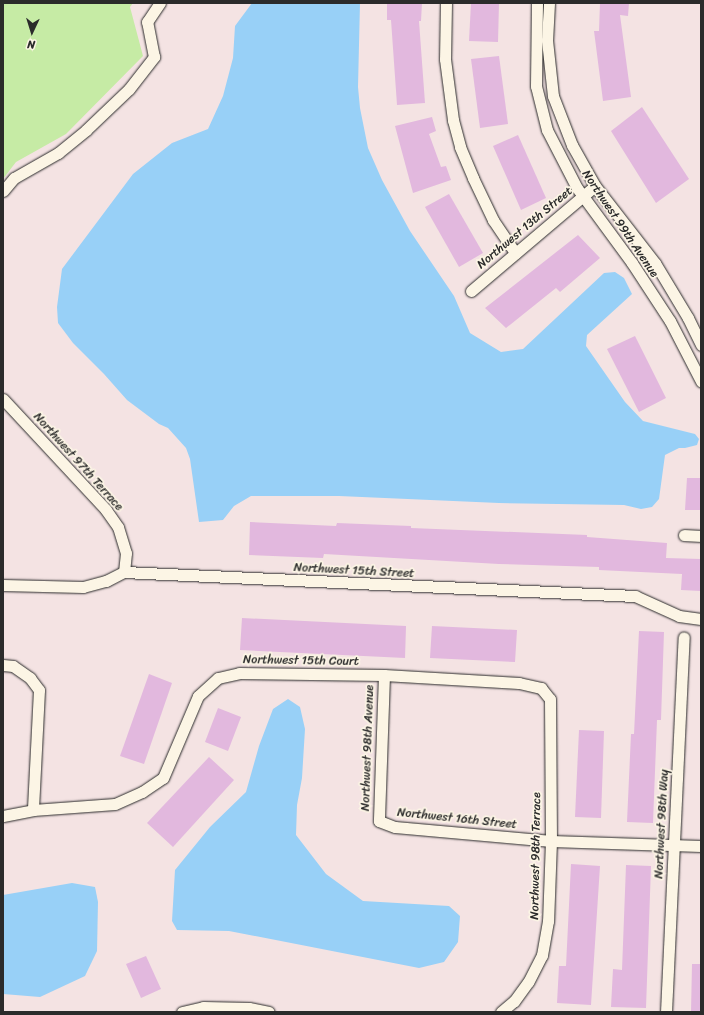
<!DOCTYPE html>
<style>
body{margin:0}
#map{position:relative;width:704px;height:1015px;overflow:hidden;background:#f4e3e3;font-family:Sriracha,sans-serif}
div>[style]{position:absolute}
.green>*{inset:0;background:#c6eba5}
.water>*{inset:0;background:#98d0f7}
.building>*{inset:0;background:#e2b8de}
.roads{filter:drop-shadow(0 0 1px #2b2b2b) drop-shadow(0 0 1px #2b2b2b)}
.minor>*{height:11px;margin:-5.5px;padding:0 5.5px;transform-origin:5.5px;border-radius:5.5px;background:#fcf5e5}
span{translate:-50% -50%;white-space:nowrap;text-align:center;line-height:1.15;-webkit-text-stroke:3.5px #fcf5e5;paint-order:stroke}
.street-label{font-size:12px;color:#2b2b2b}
.frame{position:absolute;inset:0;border:4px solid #2b2b2b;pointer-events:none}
.north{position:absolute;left:12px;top:12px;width:40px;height:40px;-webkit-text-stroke:3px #fcf5e5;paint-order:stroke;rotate:184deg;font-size:11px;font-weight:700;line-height:16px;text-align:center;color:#2b2b2b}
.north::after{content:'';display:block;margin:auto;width:14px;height:18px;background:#2b2b2b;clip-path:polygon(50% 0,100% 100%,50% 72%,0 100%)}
</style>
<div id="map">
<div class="green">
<div style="clip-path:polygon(3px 3px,133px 3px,130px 7px,143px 56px,66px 134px,16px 162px,3px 179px)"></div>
</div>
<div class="water">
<div style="clip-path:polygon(252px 3px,360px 3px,358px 87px,360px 108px,368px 148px,382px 180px,410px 231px,454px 296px,470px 333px,501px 352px,523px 349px,604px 273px,615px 272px,624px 278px,632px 294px,587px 335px,586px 346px,625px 402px,643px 421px,695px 434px,699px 439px,697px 445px,685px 448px,679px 448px,665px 455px,659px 499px,652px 507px,641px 509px,624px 505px,499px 503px,339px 496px,251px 496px,234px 506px,223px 520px,199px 522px,190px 459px,186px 448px,168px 428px,159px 424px,127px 400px,104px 374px,73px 343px,58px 323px,57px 307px,62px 269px,133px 174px,172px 143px,208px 129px,223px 96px,233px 58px,235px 26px)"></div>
<div style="clip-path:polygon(288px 699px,300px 707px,305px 729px,302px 778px,297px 805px,296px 835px,326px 874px,363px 901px,449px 906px,460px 916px,458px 942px,444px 962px,419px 968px,229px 931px,177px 930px,172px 921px,175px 870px,210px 827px,246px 792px,259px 746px,273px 709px)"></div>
<div style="clip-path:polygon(72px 883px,95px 887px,98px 902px,97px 951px,85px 976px,40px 997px,3px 994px,3px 895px)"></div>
</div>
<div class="building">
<div style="clip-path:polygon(387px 3px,422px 3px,421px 21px,419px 21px,425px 103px,397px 105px,391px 20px,387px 20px)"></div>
<div style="clip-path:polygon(471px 3px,499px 3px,498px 42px,469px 41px)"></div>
<div style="clip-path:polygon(600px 3px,629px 3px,628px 16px,620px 15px,631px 97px,603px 101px,594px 31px,599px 31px)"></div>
<div style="clip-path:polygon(499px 56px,508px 124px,480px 128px,471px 59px)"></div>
<div style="clip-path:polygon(642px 107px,689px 179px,656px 203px,611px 131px)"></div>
<div style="clip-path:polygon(432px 117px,436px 131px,429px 134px,441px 167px,446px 166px,451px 180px,413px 193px,395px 126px)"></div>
<div style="clip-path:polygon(518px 135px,546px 198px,521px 210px,493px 146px)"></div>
<div style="clip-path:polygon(449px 194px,483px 253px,459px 267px,425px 207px)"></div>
<div style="clip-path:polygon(578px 235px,600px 258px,560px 292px,556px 288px,506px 328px,485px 308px)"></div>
<div style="clip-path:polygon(635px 336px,666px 398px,639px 412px,607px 349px)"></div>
<div style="clip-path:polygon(687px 478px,701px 478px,701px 510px,685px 510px)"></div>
<div style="clip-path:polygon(250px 522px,336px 526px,337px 523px,411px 526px,411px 528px,587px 535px,587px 537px,667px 543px,666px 558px,701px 559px,701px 591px,681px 590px,682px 574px,599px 570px,599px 567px,499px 564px,324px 554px,323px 558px,249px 555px)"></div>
<div style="clip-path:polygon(242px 618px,406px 626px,405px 658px,240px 650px)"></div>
<div style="clip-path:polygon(432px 626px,517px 630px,515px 662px,430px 658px)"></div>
<div style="clip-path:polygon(639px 631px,664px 632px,661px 720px,657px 720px,653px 823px,627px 822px,631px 734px,634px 734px)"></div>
<div style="clip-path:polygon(149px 674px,172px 683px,144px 764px,120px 756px)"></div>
<div style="clip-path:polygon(218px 708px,241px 717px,228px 751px,205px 742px)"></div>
<div style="clip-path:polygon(579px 730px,604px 731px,601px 818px,575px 817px)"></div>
<div style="clip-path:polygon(209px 757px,234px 780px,173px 847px,147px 823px)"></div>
<div style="clip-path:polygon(571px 864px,600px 866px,591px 1005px,557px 1003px,559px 966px,566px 966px)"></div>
<div style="clip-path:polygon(626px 865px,651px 866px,646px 1008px,611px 1007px,613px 969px,622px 970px)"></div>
<div style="clip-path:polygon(146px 956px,161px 989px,141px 998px,126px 964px)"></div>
<div style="clip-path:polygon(692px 964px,701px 964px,701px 1012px,691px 1012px)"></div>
</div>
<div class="roads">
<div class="minor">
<div style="left:446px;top:3px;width:56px;rotate:91deg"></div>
<div style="left:445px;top:59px;width:62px;rotate:82.5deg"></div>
<div style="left:453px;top:120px;width:28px;rotate:75deg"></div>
<div style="left:460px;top:147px;width:34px;rotate:67deg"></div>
<div style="left:473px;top:178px;width:47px;rotate:64.5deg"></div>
<div style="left:493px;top:220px;width:40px;rotate:56deg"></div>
<div style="left:537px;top:3px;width:83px;rotate:90.7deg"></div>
<div style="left:536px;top:86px;width:45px;rotate:76deg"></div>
<div style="left:547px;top:130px;width:65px;rotate:62.7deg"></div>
<div style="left:577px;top:188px;width:93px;rotate:53.7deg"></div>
<div style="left:632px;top:263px;width:69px;rotate:56.8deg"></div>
<div style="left:670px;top:321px;width:68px;rotate:62.7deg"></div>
<div style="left:549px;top:3px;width:37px;rotate:93deg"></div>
<div style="left:547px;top:40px;width:56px;rotate:83.9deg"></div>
<div style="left:553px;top:96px;width:53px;rotate:68.8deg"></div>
<div style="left:572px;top:145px;width:47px;rotate:60.7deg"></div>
<div style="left:595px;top:186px;width:98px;rotate:52.1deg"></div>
<div style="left:655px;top:263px;width:64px;rotate:59deg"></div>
<div style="left:688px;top:318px;width:30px;rotate:64deg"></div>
<div style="left:3px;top:191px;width:17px;rotate:-50deg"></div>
<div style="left:14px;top:178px;width:51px;rotate:-29.6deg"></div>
<div style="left:58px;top:153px;width:36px;rotate:-39deg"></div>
<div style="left:86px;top:130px;width:59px;rotate:-43.6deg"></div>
<div style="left:129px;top:89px;width:41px;rotate:-52deg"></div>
<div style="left:154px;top:57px;width:36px;rotate:-101deg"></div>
<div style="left:147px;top:22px;width:23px;rotate:-56deg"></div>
<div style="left:471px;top:291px;width:162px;rotate:-40.3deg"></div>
<div style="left:3px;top:399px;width:151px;rotate:47.1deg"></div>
<div style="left:106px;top:510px;width:21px;rotate:55deg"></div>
<div style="left:118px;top:527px;width:27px;rotate:73deg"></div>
<div style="left:126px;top:553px;width:19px;rotate:96deg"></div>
<div style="left:684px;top:535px;width:17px;rotate:3deg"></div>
<div style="left:3px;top:585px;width:80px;rotate:1.4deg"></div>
<div style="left:83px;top:587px;width:24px;rotate:-15deg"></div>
<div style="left:106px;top:581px;width:20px;rotate:-27deg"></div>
<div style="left:124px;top:572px;width:512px;rotate:2.69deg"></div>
<div style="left:635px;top:596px;width:48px;rotate:24.4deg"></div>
<div style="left:679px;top:616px;width:22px;rotate:8deg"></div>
<div style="left:3px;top:665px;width:10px;rotate:6deg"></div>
<div style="left:13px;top:666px;width:21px;rotate:35deg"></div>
<div style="left:30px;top:678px;width:15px;rotate:53deg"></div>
<div style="left:39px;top:690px;width:120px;rotate:92.9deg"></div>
<div style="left:384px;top:675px;width:146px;rotate:92deg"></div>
<div style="left:379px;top:821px;width:17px;rotate:21deg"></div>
<div style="left:395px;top:827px;width:157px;rotate:5.1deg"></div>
<div style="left:551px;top:841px;width:150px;rotate:1.9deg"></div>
<div style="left:3px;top:816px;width:31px;rotate:-11deg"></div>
<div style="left:33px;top:810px;width:82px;rotate:-4.2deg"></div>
<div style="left:115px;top:804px;width:30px;rotate:-24deg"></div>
<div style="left:142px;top:792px;width:25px;rotate:-34deg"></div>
<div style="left:163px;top:778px;width:89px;rotate:-66.9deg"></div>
<div style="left:198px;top:696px;width:27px;rotate:-42deg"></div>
<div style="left:218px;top:678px;width:22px;rotate:-13deg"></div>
<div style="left:239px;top:673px;width:145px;rotate:0.8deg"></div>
<div style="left:384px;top:675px;width:135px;rotate:3.4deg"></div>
<div style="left:519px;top:683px;width:23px;rotate:13deg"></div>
<div style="left:541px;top:688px;width:14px;rotate:51deg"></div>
<div style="left:550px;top:699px;width:142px;rotate:89.6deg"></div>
<div style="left:551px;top:841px;width:80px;rotate:92.1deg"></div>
<div style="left:548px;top:921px;width:35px;rotate:100deg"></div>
<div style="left:542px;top:955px;width:30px;rotate:117deg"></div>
<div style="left:528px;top:982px;width:24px;rotate:126deg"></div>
<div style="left:514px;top:1001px;width:17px;rotate:140deg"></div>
<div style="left:182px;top:1012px;width:22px;rotate:-13deg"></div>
<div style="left:203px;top:1007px;width:46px;rotate:1.2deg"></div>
<div style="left:249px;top:1008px;width:20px;rotate:11deg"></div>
<div style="left:666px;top:1012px;width:375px;rotate:-87.3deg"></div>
</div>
</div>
<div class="street-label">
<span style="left:620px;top:224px;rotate:56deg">Northwest 99th Avenue</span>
<span style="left:525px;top:228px;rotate:-40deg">Northwest 13th Street</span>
<span style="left:78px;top:462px;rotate:48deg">Northwest 97th Terrace</span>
<span style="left:354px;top:571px;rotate:3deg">Northwest 15th Street</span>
<span style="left:301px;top:661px;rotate:1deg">Northwest 15th Court</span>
<span style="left:368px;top:748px;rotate:-88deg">Northwest 98th Avenue</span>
<span style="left:457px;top:819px;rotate:6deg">Northwest 16th Street</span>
<span style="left:662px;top:824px;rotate:-87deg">Northwest 98th Way</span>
<span style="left:536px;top:856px;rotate:-89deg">Northwest 98th Terrace</span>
</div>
<div class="frame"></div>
<div class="north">N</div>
</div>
